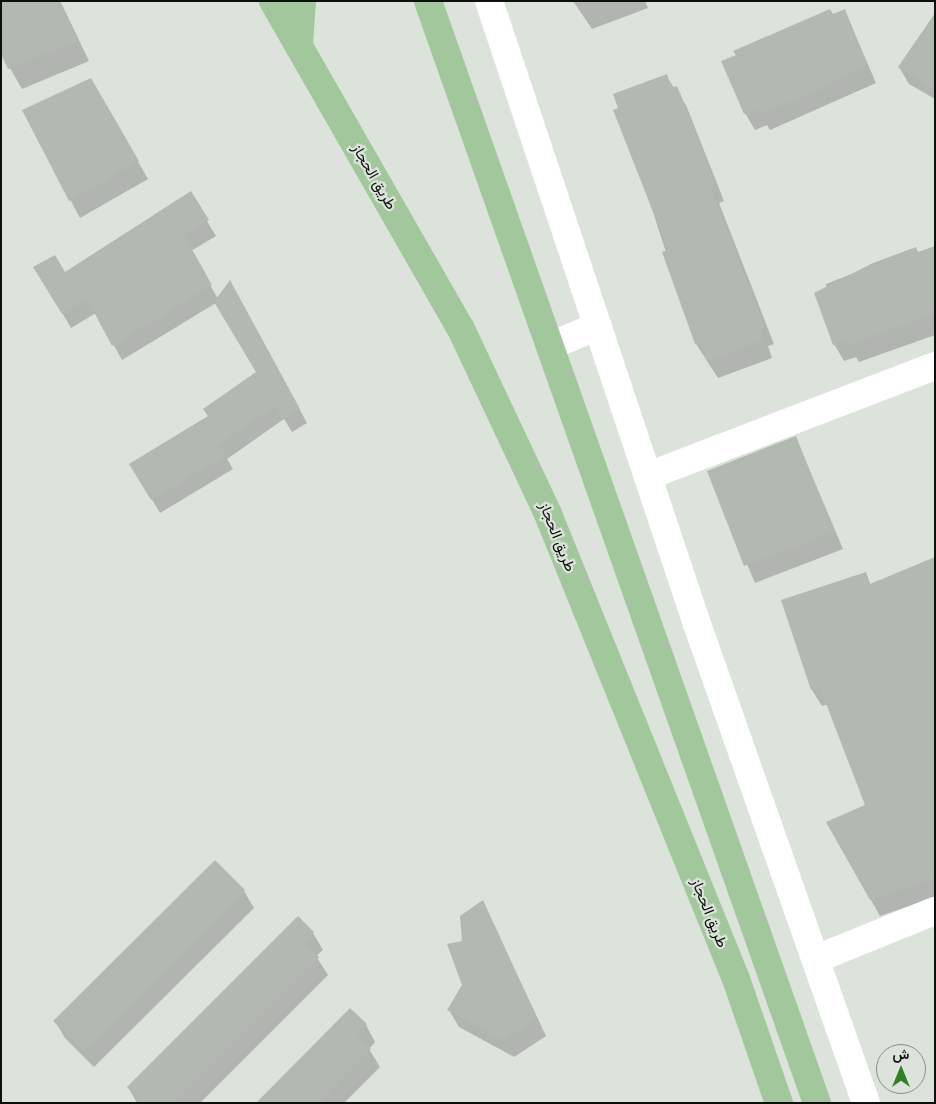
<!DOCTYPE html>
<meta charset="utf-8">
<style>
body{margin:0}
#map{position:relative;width:936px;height:1104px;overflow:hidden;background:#dce3db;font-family:"Varela Round",Vazirmatn,sans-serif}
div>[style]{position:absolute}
.shadow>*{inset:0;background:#0003}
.building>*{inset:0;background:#b2b9b1}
.minor>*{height:28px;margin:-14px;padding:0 14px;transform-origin:14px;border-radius:14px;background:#fff}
.major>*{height:28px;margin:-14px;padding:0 14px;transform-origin:14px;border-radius:14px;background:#a3c79d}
span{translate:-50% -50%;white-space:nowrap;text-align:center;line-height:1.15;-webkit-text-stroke:4.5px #dce3db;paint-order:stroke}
.street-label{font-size:15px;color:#0e100d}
.frame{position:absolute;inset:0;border:2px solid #0e100d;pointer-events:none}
.north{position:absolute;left:876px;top:1044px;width:50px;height:50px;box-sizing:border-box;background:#dce3db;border:1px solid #8a8f89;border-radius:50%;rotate:0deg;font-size:14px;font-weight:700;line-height:20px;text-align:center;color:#0e100d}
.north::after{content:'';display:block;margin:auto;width:18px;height:22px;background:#327f28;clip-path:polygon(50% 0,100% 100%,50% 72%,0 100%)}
</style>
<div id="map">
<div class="shadow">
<div style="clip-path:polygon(1px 1px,60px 1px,89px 61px,22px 89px,10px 68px)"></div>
<div style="clip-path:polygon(573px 1px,645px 1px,648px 8px,592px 29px)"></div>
<div style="clip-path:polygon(829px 10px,832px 15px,845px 11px,876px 83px,770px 130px,767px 125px,755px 130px,745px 113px,735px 51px)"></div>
<div style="clip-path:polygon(935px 15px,935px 99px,909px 84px,899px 67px)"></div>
<div style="clip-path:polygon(666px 76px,686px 105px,724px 201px,719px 203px,774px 344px,768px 346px,772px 358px,718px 378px,696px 344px,619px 108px)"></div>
<div style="clip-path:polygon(91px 80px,148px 179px,80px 218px,23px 111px)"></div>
<div style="clip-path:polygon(190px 193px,216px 236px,191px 251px,218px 299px,230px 282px,307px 423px,292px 432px,284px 419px,227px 459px,233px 469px,160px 513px,131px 464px,209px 416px,257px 373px,216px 303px,122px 360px,96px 313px,71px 328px,35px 267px,65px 274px)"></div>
<div style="clip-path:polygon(935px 248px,935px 335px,859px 362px,856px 357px,844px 361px,834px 344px,826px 284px,915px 249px,918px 253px)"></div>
<div style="clip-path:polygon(796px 438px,843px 549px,755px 583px,708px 472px)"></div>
<div style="clip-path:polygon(866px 573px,935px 755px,935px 897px,880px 916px,828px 823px,867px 806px,828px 704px,822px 706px,812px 690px,783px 600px)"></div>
<div style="clip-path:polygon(215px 862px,244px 891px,254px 908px,94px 1067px,65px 1038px,55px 1021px)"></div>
<div style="clip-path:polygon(483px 902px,546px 1036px,514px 1057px,459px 1027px,449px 1010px,464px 985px,463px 942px)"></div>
<div style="clip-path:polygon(313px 933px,323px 950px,316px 956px,328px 975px,200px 1103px,137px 1103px,128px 1087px)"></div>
<div style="clip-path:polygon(366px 1025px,375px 1042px,369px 1049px,380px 1067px,344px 1103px,257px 1103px)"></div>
</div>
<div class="building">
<div style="clip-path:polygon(1px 1px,60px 1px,79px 40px,8px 69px,1px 54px)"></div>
<div style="clip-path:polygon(830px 9px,833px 14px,845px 9px,867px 65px,815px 92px,759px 114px,757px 109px,744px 114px,721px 61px,736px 55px,733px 51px)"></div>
<div style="clip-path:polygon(935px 13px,935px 90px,898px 67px)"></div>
<div style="clip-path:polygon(667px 74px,672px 88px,677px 86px,700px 141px,715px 184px,710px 186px,765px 327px,760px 329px,764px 340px,707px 361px,700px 342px,695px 344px,662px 252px,668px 250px,613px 110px,618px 108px,613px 94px)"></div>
<div style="clip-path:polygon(91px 78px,139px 161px,69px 201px,22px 110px)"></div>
<div style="clip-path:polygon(191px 191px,209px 220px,184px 235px,212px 285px,112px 346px,87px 299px,62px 314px,33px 267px,55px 255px,65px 272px)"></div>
<div style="clip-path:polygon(935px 246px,935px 314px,848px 345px,846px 340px,833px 345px,814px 293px,873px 263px,916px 247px,918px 252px)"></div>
<div style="clip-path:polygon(230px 280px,300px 409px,283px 419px,275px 406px,219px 445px,226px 455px,151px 500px,129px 464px,208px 416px,203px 409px,256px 372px,214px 302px)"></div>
<div style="clip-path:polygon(796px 436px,834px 532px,744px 566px,707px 471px)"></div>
<div style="clip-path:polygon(935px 557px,935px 878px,870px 900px,826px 822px,865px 805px,820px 688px,811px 690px,781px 600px,866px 572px,870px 584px)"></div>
<div style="clip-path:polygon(215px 860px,245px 890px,84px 1051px,53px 1021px)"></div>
<div style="clip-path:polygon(483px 900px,537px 1018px,504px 1041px,447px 1010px,462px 985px,447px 944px,462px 941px,460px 916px)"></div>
<div style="clip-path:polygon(298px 916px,314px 932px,304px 942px,319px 957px,173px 1103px,142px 1103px,127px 1087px)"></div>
<div style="clip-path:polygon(350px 1008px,367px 1024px,356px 1034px,371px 1049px,318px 1103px,256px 1103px)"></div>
</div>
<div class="minor">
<div style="left:489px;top:1px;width:657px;rotate:71.54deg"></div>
<div style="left:697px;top:624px;width:508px;rotate:70.57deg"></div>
<div style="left:550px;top:346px;width:52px;rotate:-22.6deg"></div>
<div style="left:648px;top:476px;width:307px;rotate:-21deg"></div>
<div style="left:816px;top:959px;width:128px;rotate:-22deg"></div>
</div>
<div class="major">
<div style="left:273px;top:1px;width:378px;rotate:60.2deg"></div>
<div style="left:461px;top:329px;width:204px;rotate:64.8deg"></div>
<div style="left:548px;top:514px;width:502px;rotate:67.99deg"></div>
<div style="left:736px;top:979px;width:131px;rotate:70.9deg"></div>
<div style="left:428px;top:1px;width:1169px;rotate:70.56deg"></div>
<div style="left:299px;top:44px;width:43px;rotate:-86deg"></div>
</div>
<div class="street-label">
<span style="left:374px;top:177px;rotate:60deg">طريق الحجاز</span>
<span style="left:557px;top:537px;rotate:68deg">طريق الحجاز</span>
<span style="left:709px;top:913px;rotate:68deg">طريق الحجاز</span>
</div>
<div class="frame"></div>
<div class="north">ش</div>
</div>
